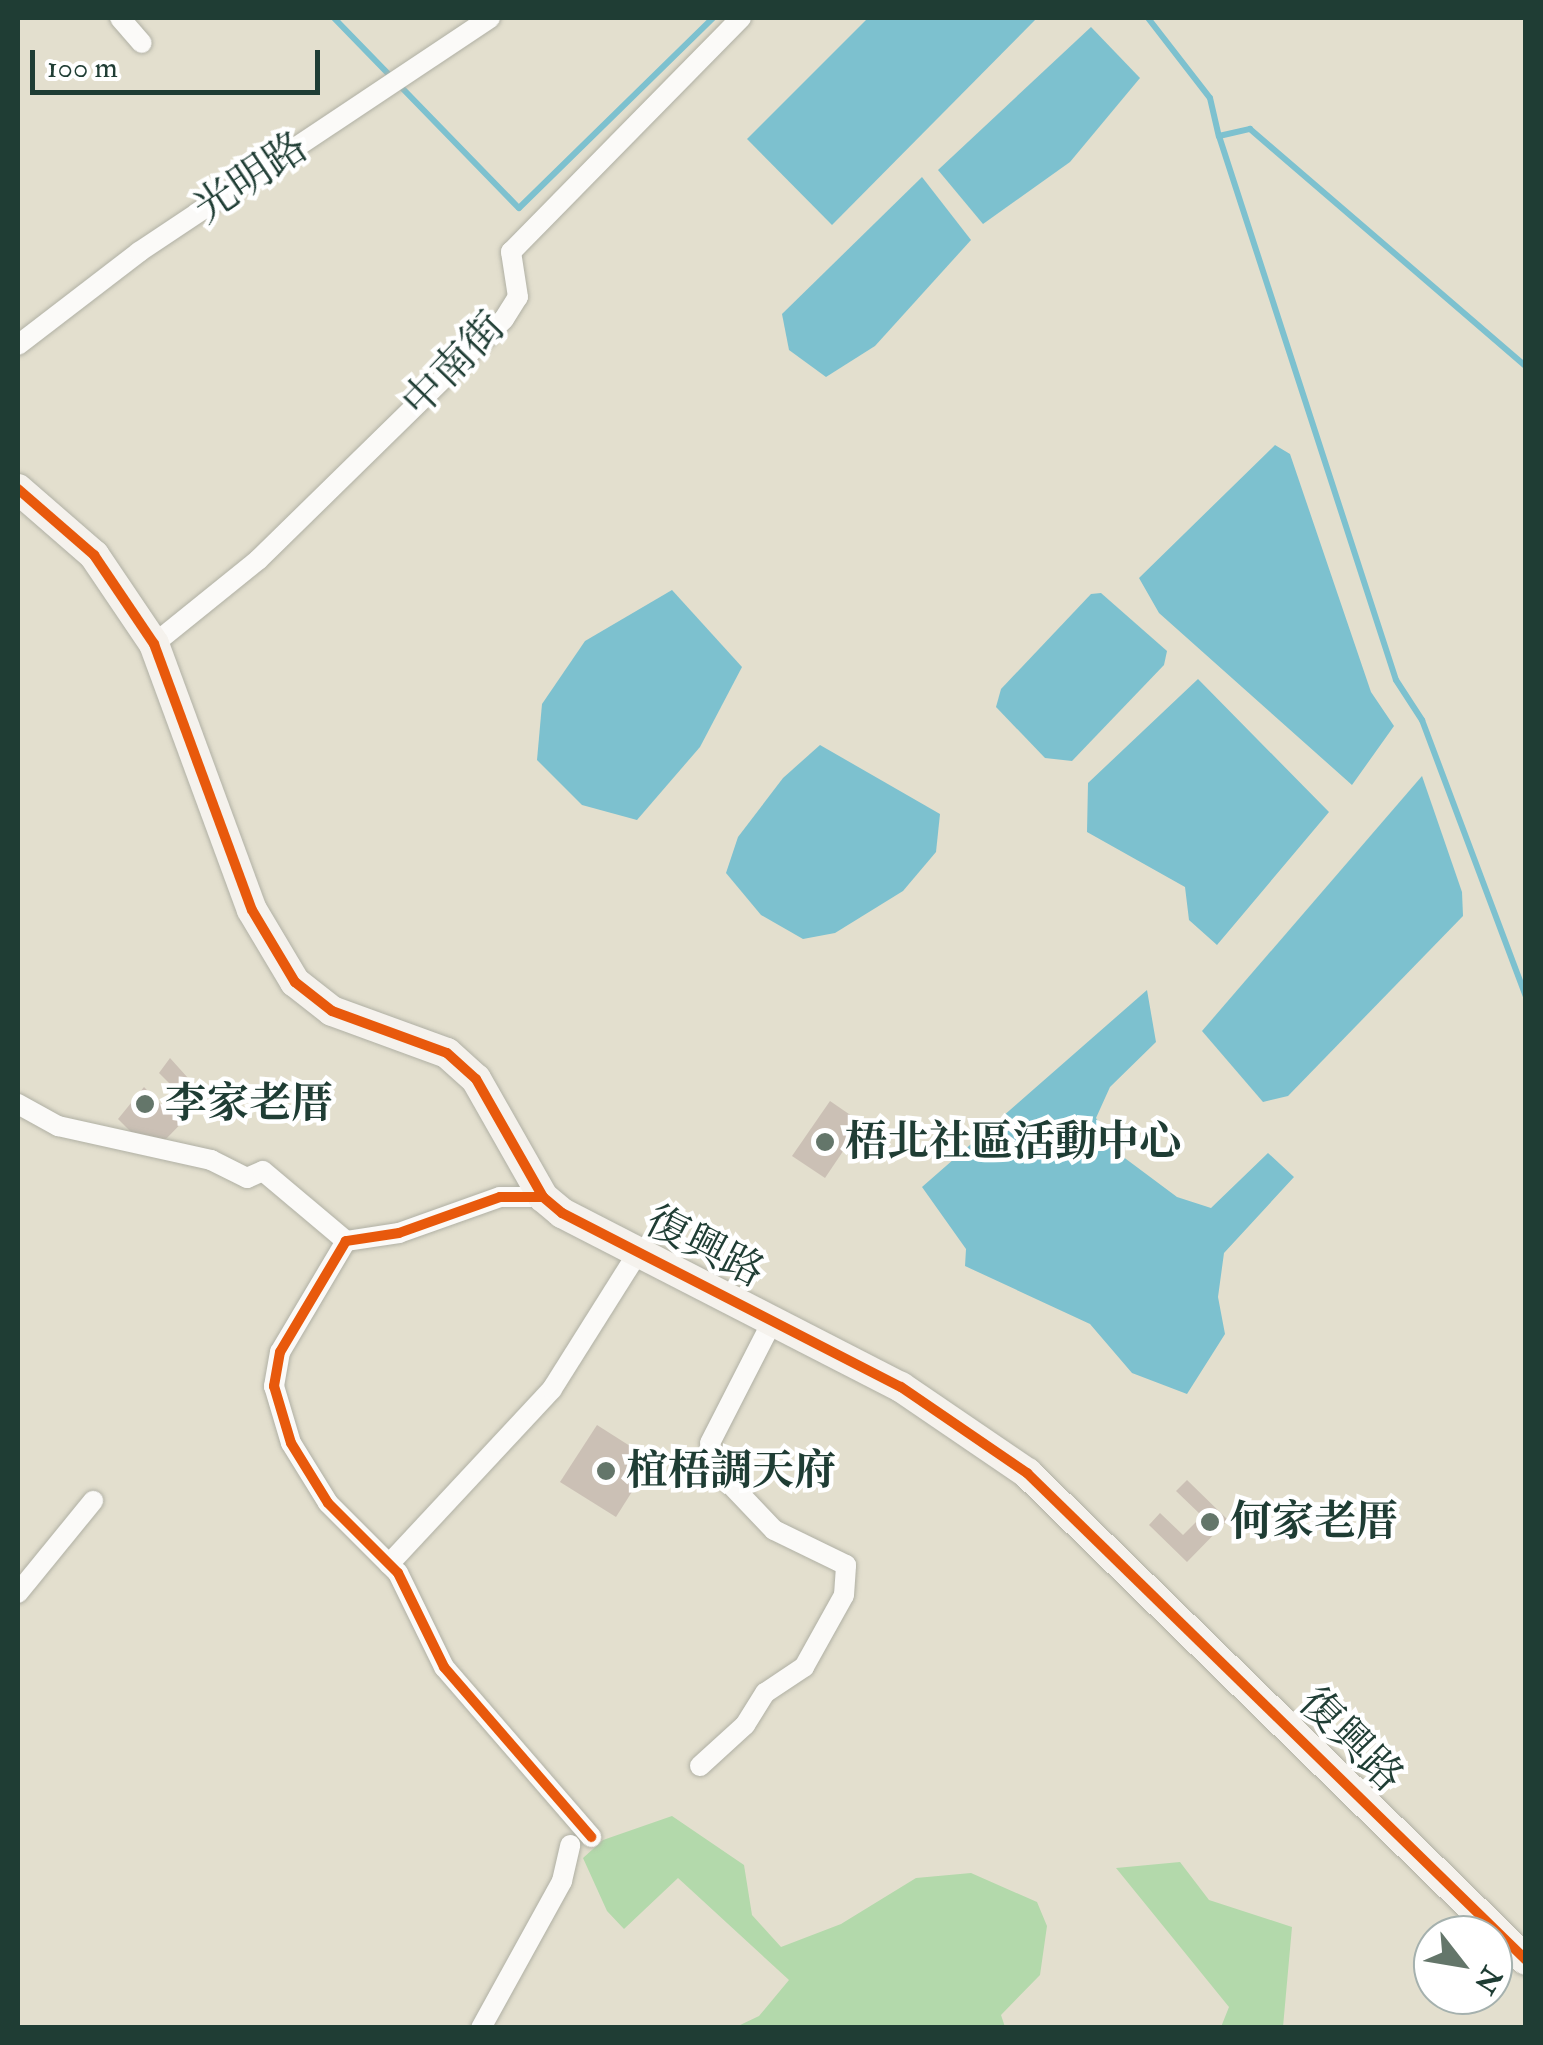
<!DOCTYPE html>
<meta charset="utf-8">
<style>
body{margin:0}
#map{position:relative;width:1543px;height:2045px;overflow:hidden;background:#e3dfce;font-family:"IM FELL Double Pica","Noto Serif TC",serif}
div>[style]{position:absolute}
.green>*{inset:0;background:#b3d9ab}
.water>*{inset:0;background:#7dc1cf}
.stream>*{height:6px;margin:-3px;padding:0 3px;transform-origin:3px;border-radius:3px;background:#7dc1cf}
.building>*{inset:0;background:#cbc0b5}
.roads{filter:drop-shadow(0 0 2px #b0b0a4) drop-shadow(0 0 2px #b0b0a4)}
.street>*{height:20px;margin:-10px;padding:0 10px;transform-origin:10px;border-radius:10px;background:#fbfaf8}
.secondary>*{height:30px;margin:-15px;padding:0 15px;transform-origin:15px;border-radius:15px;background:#f5f2ed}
.cycleway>*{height:10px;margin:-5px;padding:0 5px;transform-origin:5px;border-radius:5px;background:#e8590c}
.dots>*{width:28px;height:28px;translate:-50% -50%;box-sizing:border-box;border:5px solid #fff;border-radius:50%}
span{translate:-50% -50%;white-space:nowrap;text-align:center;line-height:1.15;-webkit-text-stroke:9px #fff;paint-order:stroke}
.street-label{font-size:42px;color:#1f3d34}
.poi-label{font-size:42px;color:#1f3d34;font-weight:700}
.left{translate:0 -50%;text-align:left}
.frame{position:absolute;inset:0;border:20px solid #1f3d34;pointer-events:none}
.north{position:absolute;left:1413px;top:1915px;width:100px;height:100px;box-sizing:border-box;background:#fff;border:2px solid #a5b1ae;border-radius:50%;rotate:121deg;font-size:28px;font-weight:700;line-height:40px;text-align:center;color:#1f3d34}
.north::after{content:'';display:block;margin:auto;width:35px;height:45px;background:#64766a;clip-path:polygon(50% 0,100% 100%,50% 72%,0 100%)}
.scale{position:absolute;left:30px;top:50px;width:290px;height:45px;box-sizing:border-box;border:5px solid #1f3d34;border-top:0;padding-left:12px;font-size:30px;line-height:35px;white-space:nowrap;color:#1f3d34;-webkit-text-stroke:8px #fff;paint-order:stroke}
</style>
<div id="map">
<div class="green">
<div style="clip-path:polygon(672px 1816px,744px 1865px,752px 1915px,781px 1947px,841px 1924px,916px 1878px,971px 1873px,1037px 1902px,1047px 1926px,1040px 1975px,1001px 2015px,1005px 2027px,736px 2027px,759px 2016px,789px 1980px,678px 1878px,624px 1929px,607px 1911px,583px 1858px,603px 1840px)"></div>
<div style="clip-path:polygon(1180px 1862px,1209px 1900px,1292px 1927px,1283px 2027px,1221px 2027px,1229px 2007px,1116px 1868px)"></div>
</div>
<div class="water">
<div style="clip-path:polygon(868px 18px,1037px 18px,832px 225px,747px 139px)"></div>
<div style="clip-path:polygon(1091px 27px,1140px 78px,1070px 162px,983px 224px,938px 170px)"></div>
<div style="clip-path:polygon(922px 177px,971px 240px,875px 346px,826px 377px,789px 350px,782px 314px)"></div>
<div style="clip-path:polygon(1275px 445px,1290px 454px,1371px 692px,1394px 726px,1352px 785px,1159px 613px,1139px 578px)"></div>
<div style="clip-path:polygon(672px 590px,742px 667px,700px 747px,637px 820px,582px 805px,537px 760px,542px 704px,585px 641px)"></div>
<div style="clip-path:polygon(1101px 593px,1167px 651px,1164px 665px,1072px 761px,1045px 758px,996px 707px,1001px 689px,1091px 594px)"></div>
<div style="clip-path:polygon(1198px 679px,1329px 812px,1217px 945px,1189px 920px,1185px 887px,1087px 832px,1088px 783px)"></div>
<div style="clip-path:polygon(820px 745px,940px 814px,936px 852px,903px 891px,835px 933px,803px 939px,761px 915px,726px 873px,738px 837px,783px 778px)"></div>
<div style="clip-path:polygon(1422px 776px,1462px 892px,1463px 916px,1288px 1096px,1263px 1102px,1202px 1031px)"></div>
<div style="clip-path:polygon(1147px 990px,1156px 1042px,1110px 1087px,1096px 1118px,1122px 1156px,1177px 1197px,1211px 1208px,1268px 1153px,1294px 1177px,1224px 1253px,1218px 1297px,1225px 1334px,1187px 1394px,1132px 1373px,1090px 1324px,965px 1266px,966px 1249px,922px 1187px)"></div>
</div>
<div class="stream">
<div style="left:334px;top:18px;width:265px;rotate:45.8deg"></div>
<div style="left:519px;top:208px;width:272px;rotate:-44.4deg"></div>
<div style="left:1148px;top:18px;width:101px;rotate:52.2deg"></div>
<div style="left:1210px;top:98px;width:39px;rotate:77deg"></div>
<div style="left:1219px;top:136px;width:32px;rotate:-13deg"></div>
<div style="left:1250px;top:129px;width:364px;rotate:40.7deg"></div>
<div style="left:1219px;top:136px;width:572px;rotate:71.98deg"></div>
<div style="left:1396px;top:680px;width:48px;rotate:57deg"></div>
<div style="left:1422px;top:720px;width:295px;rotate:69.4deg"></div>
</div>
<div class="building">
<div style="clip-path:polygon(170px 1058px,206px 1098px,164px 1141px,134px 1135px,118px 1119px,144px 1087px,165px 1109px,181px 1095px,159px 1073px)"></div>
<div style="clip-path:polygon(830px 1101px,862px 1123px,825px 1178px,792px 1156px)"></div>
<div style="clip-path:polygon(597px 1425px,652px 1460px,616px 1517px,560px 1482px)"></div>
<div style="clip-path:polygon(1187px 1480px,1228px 1520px,1187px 1562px,1149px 1525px,1160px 1513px,1183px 1535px,1202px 1516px,1176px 1491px)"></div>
</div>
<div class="roads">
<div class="street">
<div style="left:120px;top:18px;width:33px;rotate:49deg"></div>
<div style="left:18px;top:345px;width:153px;rotate:-37.5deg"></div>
<div style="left:139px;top:252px;width:422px;rotate:-33.7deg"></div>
<div style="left:154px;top:644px;width:134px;rotate:-38.9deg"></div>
<div style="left:258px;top:560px;width:344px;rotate:-44.4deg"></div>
<div style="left:504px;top:319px;width:26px;rotate:-58deg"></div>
<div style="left:518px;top:297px;width:46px;rotate:-98.8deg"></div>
<div style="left:511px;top:252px;width:328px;rotate:-45.5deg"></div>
<div style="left:18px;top:1104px;width:46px;rotate:28.8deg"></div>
<div style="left:58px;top:1126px;width:157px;rotate:12.5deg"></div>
<div style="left:211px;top:1160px;width:40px;rotate:26.6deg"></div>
<div style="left:247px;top:1178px;width:17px;rotate:-24deg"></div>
<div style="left:263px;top:1171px;width:109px;rotate:40.1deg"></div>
<div style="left:543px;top:1197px;width:43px;rotate:180deg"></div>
<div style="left:500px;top:1197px;width:107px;rotate:160.4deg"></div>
<div style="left:399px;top:1233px;width:54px;rotate:171.4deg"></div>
<div style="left:346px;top:1241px;width:129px;rotate:120.7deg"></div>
<div style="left:280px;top:1352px;width:35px;rotate:100deg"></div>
<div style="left:274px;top:1386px;width:59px;rotate:73.4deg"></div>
<div style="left:291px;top:1443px;width:70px;rotate:58.3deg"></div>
<div style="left:328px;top:1503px;width:99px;rotate:45deg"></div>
<div style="left:398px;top:1573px;width:105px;rotate:63.9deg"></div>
<div style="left:444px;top:1667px;width:225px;rotate:49.1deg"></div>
<div style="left:389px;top:1564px;width:239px;rotate:-47deg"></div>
<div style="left:552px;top:1389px;width:165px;rotate:-57.8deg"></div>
<div style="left:18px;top:1593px;width:119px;rotate:-50.8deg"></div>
<div style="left:700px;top:1766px;width:61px;rotate:-42.3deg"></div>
<div style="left:745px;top:1725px;width:38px;rotate:-58deg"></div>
<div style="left:765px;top:1693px;width:47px;rotate:-33.7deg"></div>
<div style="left:804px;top:1667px;width:82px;rotate:-60.9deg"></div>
<div style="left:844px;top:1595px;width:30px;rotate:-86deg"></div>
<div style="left:846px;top:1565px;width:80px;rotate:-154.1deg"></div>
<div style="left:774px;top:1530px;width:87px;rotate:-133.6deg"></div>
<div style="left:714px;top:1467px;width:24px;rotate:-99deg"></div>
<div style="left:710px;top:1443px;width:140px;rotate:-62.9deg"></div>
<div style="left:481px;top:2028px;width:168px;rotate:-61.1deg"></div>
<div style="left:562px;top:1881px;width:37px;rotate:-77deg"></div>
</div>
<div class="secondary">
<div style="left:18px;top:489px;width:101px;rotate:41deg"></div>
<div style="left:94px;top:555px;width:107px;rotate:56deg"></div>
<div style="left:154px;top:644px;width:283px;rotate:69.8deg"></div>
<div style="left:252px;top:910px;width:84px;rotate:59.2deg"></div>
<div style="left:295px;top:982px;width:47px;rotate:38.1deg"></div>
<div style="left:332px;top:1011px;width:122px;rotate:20.1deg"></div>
<div style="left:447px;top:1053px;width:39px;rotate:42deg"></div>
<div style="left:476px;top:1079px;width:136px;rotate:60.4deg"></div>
<div style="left:543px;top:1197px;width:25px;rotate:40deg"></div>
<div style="left:562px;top:1213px;width:381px;rotate:27.2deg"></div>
<div style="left:901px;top:1387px;width:153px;rotate:34.3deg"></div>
<div style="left:1027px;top:1473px;width:697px;rotate:44.3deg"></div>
</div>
</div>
<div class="cycleway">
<div style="left:18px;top:489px;width:101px;rotate:41deg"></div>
<div style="left:94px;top:555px;width:107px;rotate:56deg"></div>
<div style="left:154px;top:644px;width:283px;rotate:69.8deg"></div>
<div style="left:252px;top:910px;width:84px;rotate:59.2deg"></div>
<div style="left:295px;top:982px;width:47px;rotate:38.1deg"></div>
<div style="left:332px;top:1011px;width:122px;rotate:20.1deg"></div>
<div style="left:447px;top:1053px;width:39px;rotate:42deg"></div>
<div style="left:476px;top:1079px;width:136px;rotate:60.4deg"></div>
<div style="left:543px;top:1197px;width:25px;rotate:40deg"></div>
<div style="left:562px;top:1213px;width:381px;rotate:27.2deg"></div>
<div style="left:901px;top:1387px;width:153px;rotate:34.3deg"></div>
<div style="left:1027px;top:1473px;width:697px;rotate:44.3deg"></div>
<div style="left:543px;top:1197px;width:43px;rotate:180deg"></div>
<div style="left:500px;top:1197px;width:107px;rotate:160.4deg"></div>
<div style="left:399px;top:1233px;width:54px;rotate:171.4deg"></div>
<div style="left:346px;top:1241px;width:129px;rotate:120.7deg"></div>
<div style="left:280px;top:1352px;width:35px;rotate:100deg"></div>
<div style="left:274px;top:1386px;width:59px;rotate:73.4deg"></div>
<div style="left:291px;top:1443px;width:70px;rotate:58.3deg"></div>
<div style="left:328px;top:1503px;width:99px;rotate:45deg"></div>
<div style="left:398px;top:1573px;width:105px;rotate:63.9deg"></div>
<div style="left:444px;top:1667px;width:225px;rotate:49.1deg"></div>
</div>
<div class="dots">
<div style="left:145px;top:1104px;background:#64766a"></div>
<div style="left:825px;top:1142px;background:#64766a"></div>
<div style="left:606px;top:1471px;background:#64766a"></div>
<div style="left:1210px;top:1522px;background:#64766a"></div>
</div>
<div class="street-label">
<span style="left:251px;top:178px;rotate:-34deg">光明路</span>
<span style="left:454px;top:365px;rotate:-46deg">中南街</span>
<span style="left:705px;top:1247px;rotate:27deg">復興路</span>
<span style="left:1351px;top:1740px;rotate:45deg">復興路</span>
</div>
<div class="poi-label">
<span class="left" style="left:165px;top:1104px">李家老厝</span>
<span class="left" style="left:845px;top:1142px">梧北社區活動中心</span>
<span class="left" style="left:626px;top:1471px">椬梧調天府</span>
<span class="left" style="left:1230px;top:1522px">何家老厝</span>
</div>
<div class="frame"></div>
<div class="north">N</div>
<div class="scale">100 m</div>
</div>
